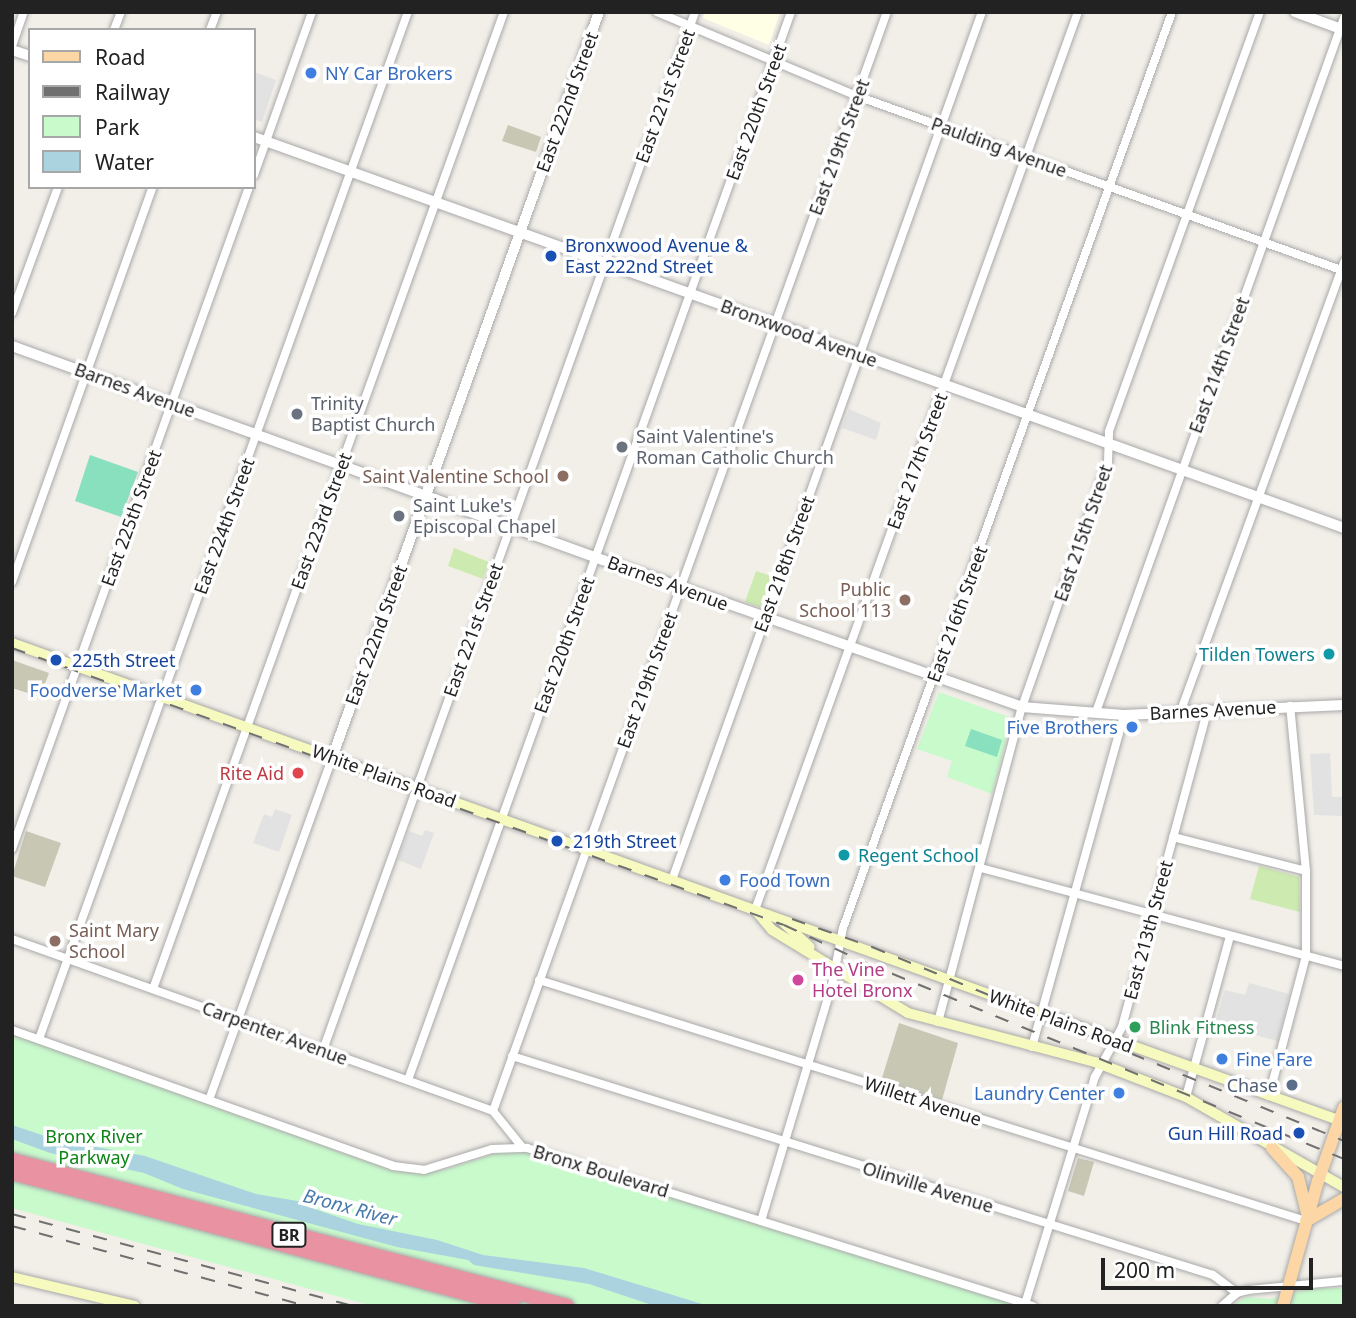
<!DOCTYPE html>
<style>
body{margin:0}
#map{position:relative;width:1356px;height:1318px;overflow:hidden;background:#f2efe9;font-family:"Noto Sans",sans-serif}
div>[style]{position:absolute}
.education>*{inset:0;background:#ffffe5}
.construction>*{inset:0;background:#c7c7b4}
.grass>*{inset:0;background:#cdebb0}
.park>*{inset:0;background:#c8facc}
.pitch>*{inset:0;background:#88e0be}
.parking>*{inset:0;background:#e2e2e2}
.water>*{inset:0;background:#aad3df}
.roads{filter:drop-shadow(0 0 2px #a9a9a9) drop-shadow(0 0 2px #a9a9a9)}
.minor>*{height:8px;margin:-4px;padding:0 4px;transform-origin:4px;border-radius:4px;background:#fff}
.tertiary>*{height:10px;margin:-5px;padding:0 5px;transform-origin:5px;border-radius:5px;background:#fff}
.secondary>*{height:10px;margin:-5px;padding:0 5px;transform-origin:5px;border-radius:5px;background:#f7fabf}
.primary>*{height:12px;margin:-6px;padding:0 6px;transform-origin:6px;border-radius:6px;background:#fcd6a4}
.motorway>*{height:14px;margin:-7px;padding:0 7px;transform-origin:7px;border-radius:7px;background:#e892a2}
.rail>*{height:2px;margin-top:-1px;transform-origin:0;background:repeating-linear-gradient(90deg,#707070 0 14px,transparent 0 28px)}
.dots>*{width:19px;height:19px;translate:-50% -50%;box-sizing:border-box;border:4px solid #fff;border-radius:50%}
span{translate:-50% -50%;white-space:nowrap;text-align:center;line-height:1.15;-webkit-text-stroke:7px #fff;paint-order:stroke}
.shield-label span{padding:2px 5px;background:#fff;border:2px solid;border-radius:5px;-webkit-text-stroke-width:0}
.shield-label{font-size:16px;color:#222;font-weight:700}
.shop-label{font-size:18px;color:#366cbe}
.left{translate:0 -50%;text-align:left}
.right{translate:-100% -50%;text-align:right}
.street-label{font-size:18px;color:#222}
.transit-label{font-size:18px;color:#164399}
.worship-label{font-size:18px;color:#5b616d}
.education-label{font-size:18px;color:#785e54}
.culture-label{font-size:18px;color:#0d838f}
.health-label{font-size:18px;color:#be3a42}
.hotel-label{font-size:18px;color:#b23c85}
.leisure-label{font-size:18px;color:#27864d}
.service-label{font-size:18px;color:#4e5e75}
.park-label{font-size:18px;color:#0c8416}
.water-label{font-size:19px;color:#4a7aab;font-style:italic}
.frame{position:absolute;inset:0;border:14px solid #222;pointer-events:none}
.legend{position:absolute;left:28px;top:28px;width:228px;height:161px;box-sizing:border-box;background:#fff;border:2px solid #a7a7a7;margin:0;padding:9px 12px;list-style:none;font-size:21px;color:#222}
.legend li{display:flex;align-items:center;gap:14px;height:35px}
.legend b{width:35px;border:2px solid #a7a7a7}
.scale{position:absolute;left:1101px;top:1258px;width:212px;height:32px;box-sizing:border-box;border:4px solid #222;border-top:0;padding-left:9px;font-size:21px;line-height:24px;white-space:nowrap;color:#222;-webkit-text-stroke:5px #fff;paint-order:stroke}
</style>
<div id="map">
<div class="education">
<div style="clip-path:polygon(705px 12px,780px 12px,769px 45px,703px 18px)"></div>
</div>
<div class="construction">
<div style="clip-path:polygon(508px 125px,541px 137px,536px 152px,502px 141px)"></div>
<div style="clip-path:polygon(12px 660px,49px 673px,40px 697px,12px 688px)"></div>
<div style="clip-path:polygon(26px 831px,61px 843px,45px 887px,12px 876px)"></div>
<div style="clip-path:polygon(899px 1023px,958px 1043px,942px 1100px,881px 1081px)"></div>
<div style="clip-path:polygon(1078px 1158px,1094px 1162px,1084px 1196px,1068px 1191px)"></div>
</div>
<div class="grass">
<div style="clip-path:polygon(454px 548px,489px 562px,483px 579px,448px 566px)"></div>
<div style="clip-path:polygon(756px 571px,771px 576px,760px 607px,745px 602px)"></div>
<div style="clip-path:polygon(1259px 866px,1299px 877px,1300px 912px,1250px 899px)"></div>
</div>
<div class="park">
<div style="clip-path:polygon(939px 692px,1012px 718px,992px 794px,947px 777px,952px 761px,917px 749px)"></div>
<div style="clip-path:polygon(12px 1034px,382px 1167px,418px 1174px,443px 1170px,500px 1152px,529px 1153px,1020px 1306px,373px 1306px,125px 1239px,12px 1208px)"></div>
<div style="clip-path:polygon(1311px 1288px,1344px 1288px,1344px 1306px,1232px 1306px,1246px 1297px,1270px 1299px)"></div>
</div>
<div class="pitch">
<div style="clip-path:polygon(90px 455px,138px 472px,121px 517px,75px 501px)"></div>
<div style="clip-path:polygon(971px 729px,1002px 740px,997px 757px,965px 746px)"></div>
</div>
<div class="parking">
<div style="clip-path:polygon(254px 72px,276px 80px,262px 122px,254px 119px)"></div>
<div style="clip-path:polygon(849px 409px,881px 423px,876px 440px,842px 428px)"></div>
<div style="clip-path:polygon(1330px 753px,1332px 797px,1344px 797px,1344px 816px,1314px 815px,1310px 754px)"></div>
<div style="clip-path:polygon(275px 809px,292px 815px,279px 852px,253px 843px,264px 814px,272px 817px)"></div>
<div style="clip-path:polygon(425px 830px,434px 833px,421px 869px,398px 860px,409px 831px,422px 836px)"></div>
<div style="clip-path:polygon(1249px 983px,1289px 994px,1278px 1041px,1215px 1024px,1225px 990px,1245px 995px)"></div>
</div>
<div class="water">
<div style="clip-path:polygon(12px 1125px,54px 1139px,145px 1156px,256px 1194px,303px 1202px,306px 1206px,358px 1224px,437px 1240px,483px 1255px,584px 1268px,709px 1306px,655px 1306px,589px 1284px,474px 1265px,468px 1260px,397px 1247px,183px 1189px,144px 1173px,50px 1153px,12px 1139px)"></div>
</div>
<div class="roads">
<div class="minor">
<div style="left:657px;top:12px;width:217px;rotate:22.8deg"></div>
<div style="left:857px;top:96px;width:517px;rotate:19.77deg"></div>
<div style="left:114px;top:30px;width:19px;rotate:-69deg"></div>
<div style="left:210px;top:30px;width:19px;rotate:-69deg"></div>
<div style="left:12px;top:46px;width:36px;rotate:-71deg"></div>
<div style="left:254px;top:175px;width:173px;rotate:-70.4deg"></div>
<div style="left:12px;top:313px;width:134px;rotate:-69.9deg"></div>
<div style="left:12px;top:582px;width:419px;rotate:-70.4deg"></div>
<div style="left:1096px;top:712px;width:737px;rotate:-70.34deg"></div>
<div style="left:1180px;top:713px;width:480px;rotate:-70deg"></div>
<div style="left:1173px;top:837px;width:137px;rotate:14.3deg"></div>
<div style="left:12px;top:849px;width:703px;rotate:-70.3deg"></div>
<div style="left:981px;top:868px;width:376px;rotate:15.1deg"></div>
<div style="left:672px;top:880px;width:922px;rotate:-70.35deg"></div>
<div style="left:755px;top:910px;width:954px;rotate:-70.22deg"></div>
<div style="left:12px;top:939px;width:511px;rotate:19.68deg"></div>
<div style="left:493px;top:1111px;width:46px;rotate:51.1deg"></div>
<div style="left:539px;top:980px;width:804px;rotate:17.44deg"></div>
<div style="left:153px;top:989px;width:1038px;rotate:-70.24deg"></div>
<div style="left:938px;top:1022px;width:326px;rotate:-75.1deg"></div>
<div style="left:1022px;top:707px;width:260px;rotate:-70.7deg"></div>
<div style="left:1108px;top:462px;width:31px;rotate:-88deg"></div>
<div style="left:1109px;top:431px;width:445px;rotate:-70.2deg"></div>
<div style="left:12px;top:1030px;width:405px;rotate:19.6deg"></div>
<div style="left:393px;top:1166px;width:31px;rotate:7deg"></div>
<div style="left:424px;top:1170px;width:71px;rotate:-17.2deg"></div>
<div style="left:492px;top:1149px;width:35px;rotate:-2deg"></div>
<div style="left:527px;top:1148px;width:530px;rotate:17.34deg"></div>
<div style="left:39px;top:1039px;width:1091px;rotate:-70.24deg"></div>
<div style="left:1032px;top:1047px;width:345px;rotate:-74.5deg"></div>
<div style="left:323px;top:1050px;width:1103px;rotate:-70.28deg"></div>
<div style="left:512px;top:1056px;width:734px;rotate:17.35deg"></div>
<div style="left:1213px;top:1275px;width:30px;rotate:37deg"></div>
<div style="left:408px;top:1080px;width:1135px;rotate:-70.27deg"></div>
<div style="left:1269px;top:1096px;width:145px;rotate:-75.2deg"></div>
<div style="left:1306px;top:956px;width:85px;rotate:-90deg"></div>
<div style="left:1306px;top:871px;width:166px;rotate:-95.5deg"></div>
<div style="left:1186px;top:1097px;width:167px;rotate:-74.7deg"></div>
<div style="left:209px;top:1100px;width:363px;rotate:-70.2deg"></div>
<div style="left:493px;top:1111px;width:1167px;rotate:-70.28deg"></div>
<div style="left:761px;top:1221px;width:246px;rotate:-73.3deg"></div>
<div style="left:832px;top:985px;width:58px;rotate:-79.1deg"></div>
<div style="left:843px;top:928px;width:973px;rotate:-70.24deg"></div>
<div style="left:1025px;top:1304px;width:238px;rotate:-72.9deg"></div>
<div style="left:1095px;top:1077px;width:57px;rotate:-61.6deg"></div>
<div style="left:1122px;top:1027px;width:327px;rotate:-74.9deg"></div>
<div style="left:1222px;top:1306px;width:20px;rotate:-41deg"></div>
<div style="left:1237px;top:1293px;width:11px;rotate:-15deg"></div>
<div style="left:1248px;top:1290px;width:96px;rotate:-5.4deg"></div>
</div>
<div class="tertiary">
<div style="left:1295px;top:12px;width:52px;rotate:20.2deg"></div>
<div style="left:12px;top:50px;width:19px;rotate:18deg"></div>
<div style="left:254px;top:137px;width:1158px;rotate:19.73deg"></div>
<div style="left:12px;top:346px;width:629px;rotate:19.91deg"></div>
<div style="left:603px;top:560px;width:444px;rotate:19.3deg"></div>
<div style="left:1022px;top:707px;width:102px;rotate:4.5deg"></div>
<div style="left:1124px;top:715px;width:220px;rotate:-2.6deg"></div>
<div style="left:332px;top:758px;width:792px;rotate:-70.31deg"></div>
</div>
<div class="secondary">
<div style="left:12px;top:643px;width:1416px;rotate:19.78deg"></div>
<div style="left:757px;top:912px;width:23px;rotate:50deg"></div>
<div style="left:772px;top:930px;width:159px;rotate:31.4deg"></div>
<div style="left:908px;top:1013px;width:193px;rotate:14.7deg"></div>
<div style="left:1095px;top:1062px;width:97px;rotate:21deg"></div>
<div style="left:1186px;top:1097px;width:182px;rotate:29.7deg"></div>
<div style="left:784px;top:923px;width:35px;rotate:43deg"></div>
<div style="left:12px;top:1277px;width:126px;rotate:13.3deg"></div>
</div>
<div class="primary">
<div style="left:1272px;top:1148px;width:39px;rotate:48deg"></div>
<div style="left:1298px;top:1177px;width:38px;rotate:76deg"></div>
<div style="left:1306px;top:1221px;width:44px;rotate:-30.1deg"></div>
<div style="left:1283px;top:1306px;width:130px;rotate:-74.4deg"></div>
<div style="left:1318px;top:1181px;width:78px;rotate:-70.6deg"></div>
</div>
<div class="motorway">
<div style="left:12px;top:1160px;width:574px;rotate:14.74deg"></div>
<div style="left:12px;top:1173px;width:519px;rotate:14.84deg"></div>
</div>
</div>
<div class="rail">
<div style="left:12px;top:648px;width:820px;rotate:19.74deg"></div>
<div style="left:784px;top:925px;width:90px;rotate:24.9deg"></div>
<div style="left:866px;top:963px;width:517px;rotate:22.3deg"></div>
<div style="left:792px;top:919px;width:85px;rotate:19.3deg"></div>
<div style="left:872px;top:947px;width:510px;rotate:22.34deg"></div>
<div style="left:12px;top:1214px;width:354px;rotate:15.1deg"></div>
<div style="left:12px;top:1226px;width:306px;rotate:15.2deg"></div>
</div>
<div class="dots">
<div style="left:311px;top:73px;background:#3f7fe0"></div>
<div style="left:551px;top:256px;background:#1a4fb4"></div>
<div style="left:297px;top:414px;background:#6b7280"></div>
<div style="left:622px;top:447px;background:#6b7280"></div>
<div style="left:563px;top:476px;background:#8d6e63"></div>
<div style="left:399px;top:516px;background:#6b7280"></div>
<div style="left:905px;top:600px;background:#8d6e63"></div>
<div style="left:1329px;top:654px;background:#0f9aa8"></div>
<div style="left:56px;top:660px;background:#1a4fb4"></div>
<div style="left:196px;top:690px;background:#3f7fe0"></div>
<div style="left:1132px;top:727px;background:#3f7fe0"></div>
<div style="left:298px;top:773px;background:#e0444e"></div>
<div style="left:557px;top:841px;background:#1a4fb4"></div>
<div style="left:844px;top:855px;background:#0f9aa8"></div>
<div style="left:725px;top:880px;background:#3f7fe0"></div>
<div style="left:55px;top:941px;background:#8d6e63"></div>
<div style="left:798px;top:980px;background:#d1479c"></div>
<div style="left:1135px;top:1027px;background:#2e9e5b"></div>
<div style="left:1222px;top:1059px;background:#3f7fe0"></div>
<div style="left:1292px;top:1085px;background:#5c6f8a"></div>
<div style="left:1119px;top:1093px;background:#3f7fe0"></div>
<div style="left:1299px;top:1133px;background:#1a4fb4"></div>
</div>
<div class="shield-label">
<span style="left:289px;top:1235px">BR</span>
</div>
<div class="shop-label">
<span class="left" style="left:325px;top:73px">NY Car Brokers</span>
<span class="right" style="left:182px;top:690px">Foodverse Market</span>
<span class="right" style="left:1118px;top:727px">Five Brothers</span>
<span class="left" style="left:739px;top:880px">Food Town</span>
<span class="left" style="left:1236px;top:1059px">Fine Fare</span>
<span class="right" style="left:1105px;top:1093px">Laundry Center</span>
</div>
<div class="street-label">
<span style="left:665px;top:96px;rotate:-70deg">East 221st Street</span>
<span style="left:567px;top:102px;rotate:-70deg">East 222nd Street</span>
<span style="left:756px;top:112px;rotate:-70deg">East 220th Street</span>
<span style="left:839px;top:147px;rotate:-70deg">East 219th Street</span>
<span style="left:999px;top:147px;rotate:20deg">Paulding Avenue</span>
<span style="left:799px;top:333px;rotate:20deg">Bronxwood Avenue</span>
<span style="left:1219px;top:365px;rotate:-70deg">East 214th Street</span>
<span style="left:135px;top:390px;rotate:20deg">Barnes Avenue</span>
<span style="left:917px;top:461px;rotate:-70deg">East 217th Street</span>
<span style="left:131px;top:518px;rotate:-70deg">East 225th Street</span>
<span style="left:321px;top:521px;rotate:-70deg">East 223rd Street</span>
<span style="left:224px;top:526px;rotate:-70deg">East 224th Street</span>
<span style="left:1083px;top:533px;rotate:-71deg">East 215th Street</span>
<span style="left:784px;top:564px;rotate:-70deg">East 218th Street</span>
<span style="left:668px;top:583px;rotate:20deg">Barnes Avenue</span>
<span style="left:957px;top:614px;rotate:-70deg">East 216th Street</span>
<span style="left:473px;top:630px;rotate:-70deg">East 221st Street</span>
<span style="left:376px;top:635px;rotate:-70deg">East 222nd Street</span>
<span style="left:564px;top:645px;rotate:-70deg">East 220th Street</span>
<span style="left:647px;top:680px;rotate:-70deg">East 219th Street</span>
<span style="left:1213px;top:710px;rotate:-3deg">Barnes Avenue</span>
<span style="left:384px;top:776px;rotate:20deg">White Plains Road</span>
<span style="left:1148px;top:930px;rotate:-75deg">East 213th Street</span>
<span style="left:1061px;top:1021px;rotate:20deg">White Plains Road</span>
<span style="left:275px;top:1033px;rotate:20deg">Carpenter Avenue</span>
<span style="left:923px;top:1101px;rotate:18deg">Willett Avenue</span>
<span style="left:601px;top:1171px;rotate:17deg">Bronx Boulevard</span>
<span style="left:928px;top:1187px;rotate:17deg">Olinville Avenue</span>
</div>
<div class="transit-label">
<span class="left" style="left:565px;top:256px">Bronxwood Avenue &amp;<br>East 222nd Street</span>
<span class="left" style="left:72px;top:660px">225th Street</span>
<span class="left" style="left:573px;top:841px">219th Street</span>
<span class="right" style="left:1283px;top:1133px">Gun Hill Road</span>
</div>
<div class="worship-label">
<span class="left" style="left:311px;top:414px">Trinity<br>Baptist Church</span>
<span class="left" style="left:636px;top:447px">Saint Valentine's<br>Roman Catholic Church</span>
<span class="left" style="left:413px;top:516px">Saint Luke's<br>Episcopal Chapel</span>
</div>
<div class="education-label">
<span class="right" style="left:549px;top:476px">Saint Valentine School</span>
<span class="right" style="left:891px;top:600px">Public<br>School 113</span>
<span class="left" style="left:69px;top:941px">Saint Mary<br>School</span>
</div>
<div class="culture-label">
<span class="right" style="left:1315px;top:654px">Tilden Towers</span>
<span class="left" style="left:858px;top:855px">Regent School</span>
</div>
<div class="health-label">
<span class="right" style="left:284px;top:773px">Rite Aid</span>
</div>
<div class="hotel-label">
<span class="left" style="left:812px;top:980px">The Vine<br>Hotel Bronx</span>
</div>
<div class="leisure-label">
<span class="left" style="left:1149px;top:1027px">Blink Fitness</span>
</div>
<div class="service-label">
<span class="right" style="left:1278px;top:1085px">Chase</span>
</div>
<div class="park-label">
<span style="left:94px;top:1147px">Bronx River<br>Parkway</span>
</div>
<div class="water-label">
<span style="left:350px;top:1208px;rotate:15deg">Bronx River</span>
</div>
<div class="frame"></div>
<ul class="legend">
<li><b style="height:9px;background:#fcd6a4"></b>Road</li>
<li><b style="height:9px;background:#707070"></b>Railway</li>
<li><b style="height:19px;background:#c8facc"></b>Park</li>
<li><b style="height:19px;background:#aad3df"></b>Water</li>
</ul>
<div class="scale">200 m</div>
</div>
